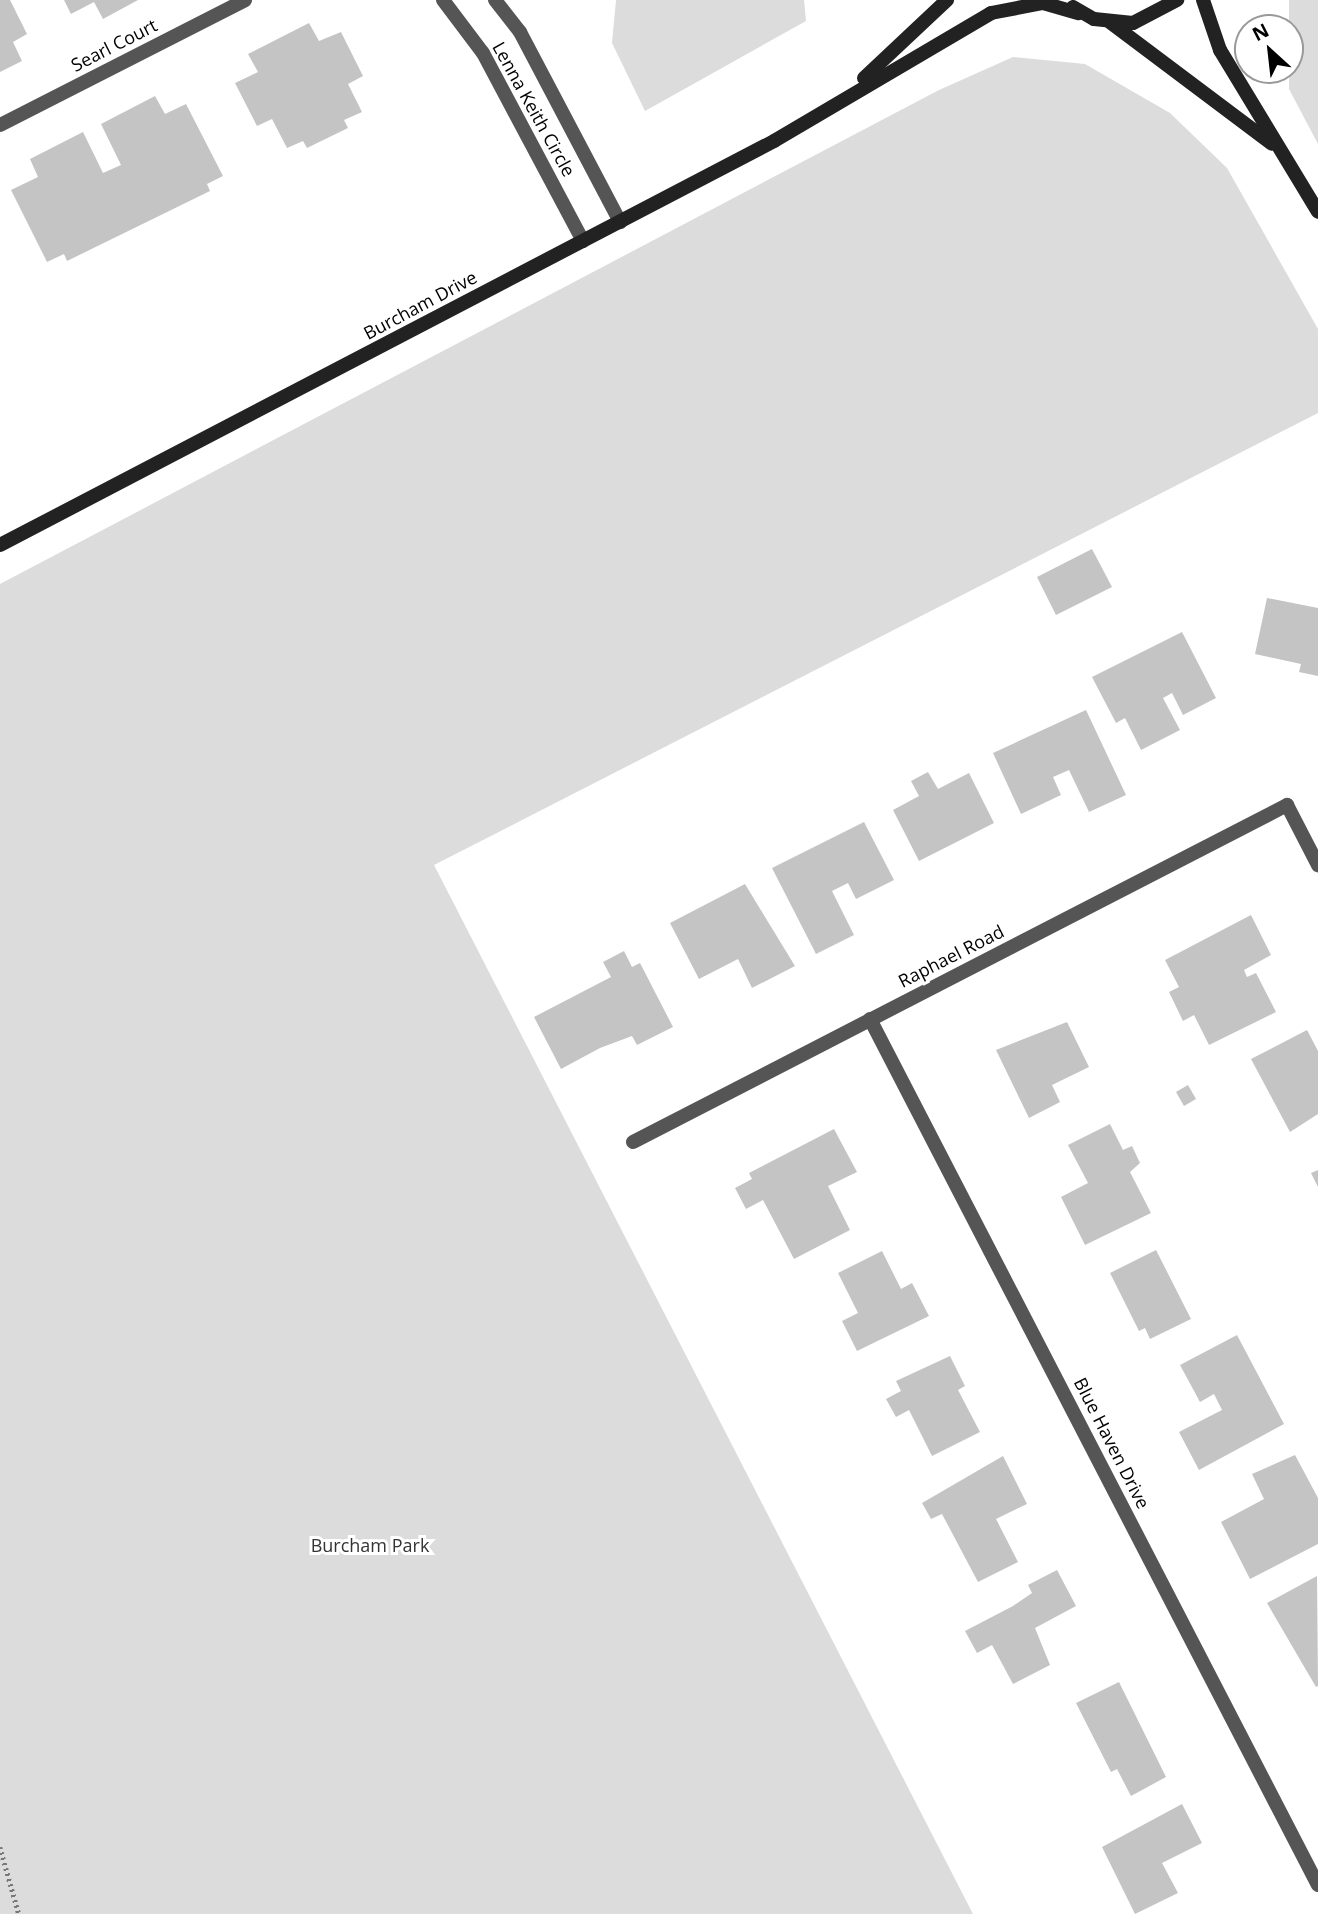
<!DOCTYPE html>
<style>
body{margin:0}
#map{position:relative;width:1318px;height:1914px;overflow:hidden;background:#fff;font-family:"Open Sans",sans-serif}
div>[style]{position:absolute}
.green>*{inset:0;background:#dcdcdc}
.building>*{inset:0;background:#c4c4c4}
.path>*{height:4.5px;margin-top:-2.25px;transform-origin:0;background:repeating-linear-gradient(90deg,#777 0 2px,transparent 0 5.5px)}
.street>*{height:14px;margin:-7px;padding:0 7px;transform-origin:7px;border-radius:7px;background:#555}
.secondary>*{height:14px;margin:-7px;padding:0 7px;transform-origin:7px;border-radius:7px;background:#222}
span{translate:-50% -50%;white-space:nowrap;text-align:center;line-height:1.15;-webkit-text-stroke:6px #fff;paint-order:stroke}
.street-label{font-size:18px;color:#000}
.park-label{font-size:18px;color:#333}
.north{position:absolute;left:1234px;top:14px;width:70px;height:70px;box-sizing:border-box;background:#fff;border:2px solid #999;border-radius:50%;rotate:333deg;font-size:19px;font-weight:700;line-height:28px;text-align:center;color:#000}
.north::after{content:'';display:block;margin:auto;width:24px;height:32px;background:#000;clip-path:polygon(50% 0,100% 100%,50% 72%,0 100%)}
</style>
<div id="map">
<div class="green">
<div style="clip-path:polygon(616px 0,804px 0,806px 21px,645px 111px,612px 43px)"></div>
<div style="clip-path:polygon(1289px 0,1318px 0,1318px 144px,1289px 89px)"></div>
<div style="clip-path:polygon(1013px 57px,1085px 64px,1170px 113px,1227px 168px,1318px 329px,1318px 413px,434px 865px,973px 1914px,0 1914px,0 584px,939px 90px)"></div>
</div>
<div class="building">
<div style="clip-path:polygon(0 0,10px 0,27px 34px,13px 42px,22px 61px,0 72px)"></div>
<div style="clip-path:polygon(64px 0,138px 0,103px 19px,94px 2px,71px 14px)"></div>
<div style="clip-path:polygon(309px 23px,319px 41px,341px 32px,363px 76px,348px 84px,362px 112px,344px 120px,348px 128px,307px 148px,303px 141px,287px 148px,272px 119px,257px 126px,235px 83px,258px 72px,248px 54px)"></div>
<div style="clip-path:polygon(155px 96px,165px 114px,186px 104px,223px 176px,207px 184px,210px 191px,67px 261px,64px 254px,47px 262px,11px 190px,38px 177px,30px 159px,83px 132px,103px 173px,121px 165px,101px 124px)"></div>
<div style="clip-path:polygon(1092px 549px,1112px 587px,1056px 615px,1037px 577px)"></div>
<div style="clip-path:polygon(1267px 598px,1318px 608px,1318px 676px,1299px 672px,1301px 664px,1255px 654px)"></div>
<div style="clip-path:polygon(1182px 632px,1216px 698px,1183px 715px,1172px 693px,1163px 698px,1180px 730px,1141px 750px,1125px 718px,1116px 723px,1092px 677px)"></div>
<div style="clip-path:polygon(1086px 710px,1126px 795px,1089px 812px,1069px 770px,1053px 777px,1061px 795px,1021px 814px,993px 753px)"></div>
<div style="clip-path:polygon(928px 772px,938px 789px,969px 773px,994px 823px,919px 861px,893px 810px,919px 796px,911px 781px)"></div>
<div style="clip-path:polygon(864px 822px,894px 880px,856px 899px,848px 883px,832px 891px,854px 935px,816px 954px,772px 868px)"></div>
<div style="clip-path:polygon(745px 884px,795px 966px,752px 988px,738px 959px,699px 979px,670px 923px)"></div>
<div style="clip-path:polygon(1251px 915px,1271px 955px,1244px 970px,1247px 977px,1256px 973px,1276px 1012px,1209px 1045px,1194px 1015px,1183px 1021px,1169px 992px,1179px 987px,1165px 960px)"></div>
<div style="clip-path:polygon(624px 951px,632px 967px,640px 963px,673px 1027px,637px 1045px,632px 1036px,600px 1048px,561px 1069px,534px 1017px,611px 977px,603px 962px)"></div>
<div style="clip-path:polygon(1067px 1022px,1089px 1067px,1052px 1085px,1060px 1102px,1029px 1118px,996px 1050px)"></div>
<div style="clip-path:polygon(1307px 1030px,1318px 1051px,1318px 1114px,1290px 1132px,1251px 1059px)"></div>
<div style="clip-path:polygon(1188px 1085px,1196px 1099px,1184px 1106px,1176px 1092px)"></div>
<div style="clip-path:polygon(1110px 1124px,1123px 1150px,1132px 1146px,1140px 1163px,1130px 1172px,1151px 1213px,1085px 1245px,1061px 1197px,1088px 1183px,1068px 1145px)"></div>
<div style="clip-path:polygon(834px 1129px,857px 1172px,828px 1186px,850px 1230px,794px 1259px,763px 1200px,746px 1209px,735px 1188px,752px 1179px,749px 1173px)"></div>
<div style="clip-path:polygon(1318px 1170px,1318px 1187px,1311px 1173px)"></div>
<div style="clip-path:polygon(1156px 1250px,1191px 1319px,1150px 1339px,1145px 1328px,1139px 1331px,1110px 1273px)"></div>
<div style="clip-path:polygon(882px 1251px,901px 1289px,912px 1283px,929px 1316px,857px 1351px,842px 1321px,858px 1313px,838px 1273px)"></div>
<div style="clip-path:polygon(1237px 1335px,1284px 1424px,1199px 1470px,1179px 1432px,1222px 1410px,1214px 1394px,1200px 1402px,1180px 1365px)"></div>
<div style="clip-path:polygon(950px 1356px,965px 1386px,958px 1390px,980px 1432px,932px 1456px,909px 1410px,896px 1417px,886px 1399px,901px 1391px,896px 1381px)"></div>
<div style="clip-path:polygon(1295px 1455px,1318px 1498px,1318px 1544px,1250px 1579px,1221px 1522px,1264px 1499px,1252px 1474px)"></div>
<div style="clip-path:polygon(1003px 1456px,1027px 1504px,996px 1519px,1018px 1562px,978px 1582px,942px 1514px,931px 1519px,922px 1503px)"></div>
<div style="clip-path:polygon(1057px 1570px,1076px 1606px,1035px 1628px,1050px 1665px,1013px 1684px,992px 1645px,977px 1653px,965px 1631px,1013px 1606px,1032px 1593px,1028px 1585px)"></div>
<div style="clip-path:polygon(1317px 1576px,1318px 1686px,1316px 1687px,1267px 1603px)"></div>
<div style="clip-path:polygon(1119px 1682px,1166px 1777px,1131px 1796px,1117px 1769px,1111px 1772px,1076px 1703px)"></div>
<div style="clip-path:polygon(1182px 1804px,1202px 1843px,1162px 1863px,1178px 1893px,1135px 1914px,1102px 1847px)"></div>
</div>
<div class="path">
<div style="left:0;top:1847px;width:70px;rotate:74.2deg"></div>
</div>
<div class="street">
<div style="left:443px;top:0;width:66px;rotate:53deg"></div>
<div style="left:483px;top:53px;width:213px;rotate:62deg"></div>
<div style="left:495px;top:0;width:41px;rotate:52deg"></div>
<div style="left:520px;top:32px;width:215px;rotate:62.2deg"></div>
<div style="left:0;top:125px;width:275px;rotate:-27deg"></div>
<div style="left:870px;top:1019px;width:975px;rotate:62.65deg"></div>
<div style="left:633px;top:1142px;width:736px;rotate:-27.26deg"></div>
<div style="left:1287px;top:805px;width:68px;rotate:62.7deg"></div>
</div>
<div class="secondary">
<div style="left:1203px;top:0;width:53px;rotate:71.2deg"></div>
<div style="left:1220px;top:50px;width:189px;rotate:58.8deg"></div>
<div style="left:1073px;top:7px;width:24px;rotate:30deg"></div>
<div style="left:1094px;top:19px;width:39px;rotate:6deg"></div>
<div style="left:1133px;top:23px;width:50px;rotate:-27.6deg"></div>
<div style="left:1111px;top:23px;width:201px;rotate:36.9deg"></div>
<div style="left:864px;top:78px;width:114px;rotate:-43.2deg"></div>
<div style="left:0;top:545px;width:873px;rotate:-27.56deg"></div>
<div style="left:774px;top:141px;width:252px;rotate:-30.5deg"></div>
<div style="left:991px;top:13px;width:53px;rotate:-10.9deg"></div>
<div style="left:1043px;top:3px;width:37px;rotate:16deg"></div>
</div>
<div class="street-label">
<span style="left:114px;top:45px;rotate:-27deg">Searl Court</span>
<span style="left:534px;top:109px;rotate:61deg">Lenna Keith Circle</span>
<span style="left:420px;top:305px;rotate:-28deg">Burcham Drive</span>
<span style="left:951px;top:956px;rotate:-27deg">Raphael Road</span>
<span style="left:1112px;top:1443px;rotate:63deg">Blue Haven Drive</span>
</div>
<div class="park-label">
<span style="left:370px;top:1545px">Burcham Park</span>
</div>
<div class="north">N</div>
</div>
